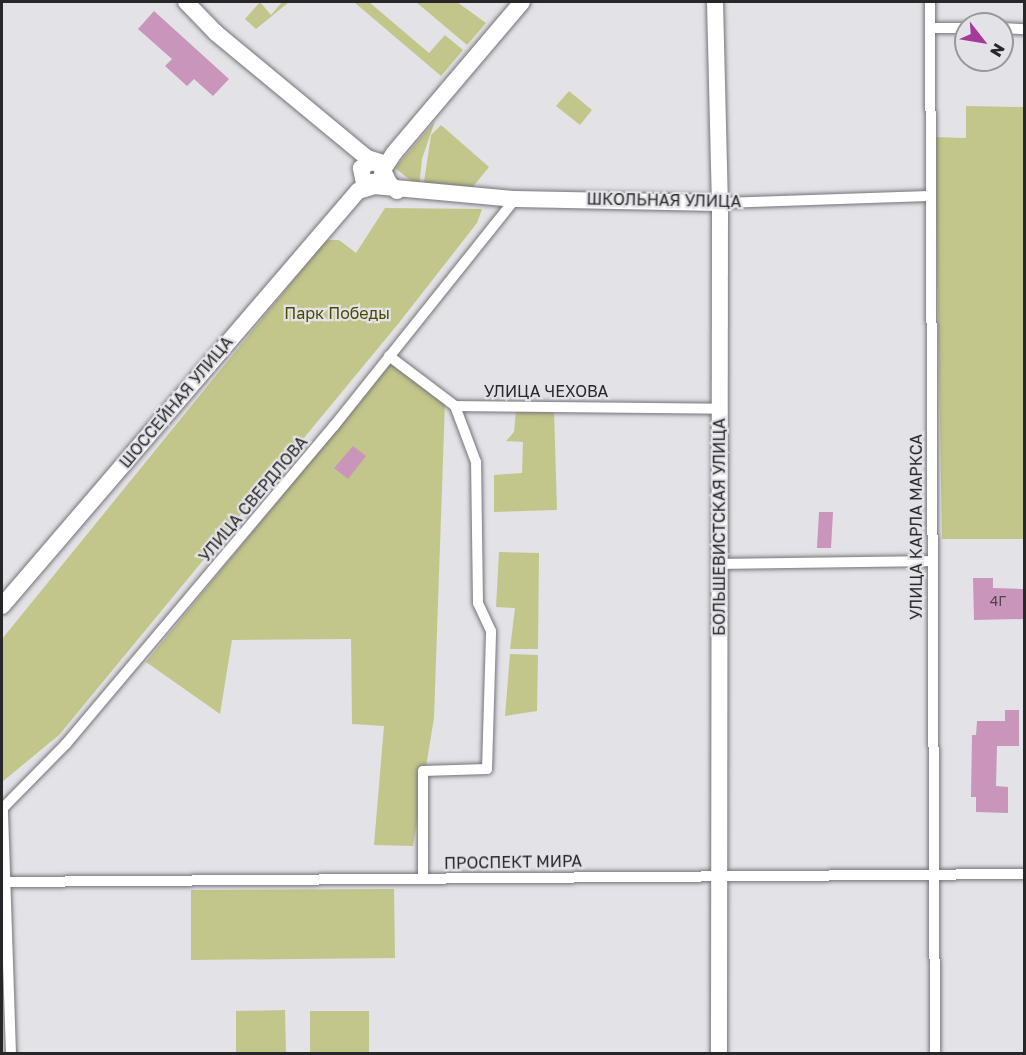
<!DOCTYPE html>
<meta charset="utf-8">
<style>
body{margin:0}
#map{position:relative;width:1026px;height:1055px;overflow:hidden;background:#e3e2e7;font-family:"Golos Text",sans-serif}
div>[style]{position:absolute}
.green>*{inset:0;background:#c3c68a}
.building>*{inset:0;background:#c995bb}
.roads{filter:drop-shadow(0 0 2px #757479) drop-shadow(0 0 2px #757479)}
.street>*{height:10px;margin:-5px;padding:0 5px;transform-origin:5px;border-radius:5px;background:#fff}
.secondary>*{height:16px;margin:-8px;padding:0 8px;transform-origin:8px;border-radius:8px;background:#fff}
span{translate:-50% -50%;white-space:nowrap;text-align:center;line-height:1.15;-webkit-text-stroke:4.5px #e3e2e7;paint-order:stroke}
.number-label{font-size:14px;color:#50424e}
.number-label span{-webkit-text-stroke-width:0}
.street-label{font-size:16px;color:#272729}
.park-label{font-size:16px;color:#494a00}
.frame{position:absolute;inset:0;border:3px solid #272729;pointer-events:none}
.north{position:absolute;left:954px;top:12px;width:60px;height:60px;box-sizing:border-box;background:#e3e2e7;border:2px solid #98979b;border-radius:50%;rotate:121deg;font-size:16px;font-weight:700;line-height:24px;text-align:center;color:#272729}
.north::after{content:'';display:block;margin:auto;width:21px;height:27px;background:#a63a9a;clip-path:polygon(50% 0,100% 100%,50% 72%,0 100%)}
</style>
<div id="map">
<div class="green">
<div style="clip-path:polygon(260px 2px,271px 15px,282px 2px,289px 2px,256px 29px,245px 19px)"></div>
<div style="clip-path:polygon(354px 2px,369px 2px,429px 53px,445px 35px,463px 50px,441px 76px)"></div>
<div style="clip-path:polygon(416px 2px,457px 2px,486px 23px,467px 45px)"></div>
<div style="clip-path:polygon(569px 91px,592px 110px,580px 125px,556px 106px)"></div>
<div style="clip-path:polygon(966px 106px,1024px 107px,1024px 539px,942px 539px,935px 137px,966px 138px)"></div>
<div style="clip-path:polygon(435px 121px,422px 159px,419px 187px,395px 168px)"></div>
<div style="clip-path:polygon(441px 125px,489px 167px,467px 194px,423px 189px,431px 135px)"></div>
<div style="clip-path:polygon(385px 208px,482px 209px,477px 223px,398px 324px,59px 735px,2px 782px,2px 639px,326px 240px,339px 240px,356px 253px)"></div>
<div style="clip-path:polygon(391px 362px,445px 402px,434px 718px,413px 846px,374px 845px,384px 726px,352px 724px,351px 639px,232px 640px,220px 714px,146px 662px)"></div>
<div style="clip-path:polygon(516px 410px,554px 410px,557px 510px,494px 512px,494px 475px,522px 473px,523px 442px,506px 441px,514px 432px)"></div>
<div style="clip-path:polygon(499px 552px,539px 553px,538px 649px,510px 649px,515px 608px,496px 607px)"></div>
<div style="clip-path:polygon(510px 654px,538px 655px,537px 711px,505px 716px)"></div>
<div style="clip-path:polygon(394px 889px,395px 958px,191px 960px,191px 890px)"></div>
<div style="clip-path:polygon(285px 1010px,286px 1053px,236px 1053px,236px 1011px)"></div>
<div style="clip-path:polygon(310px 1011px,369px 1011px,369px 1053px,310px 1053px)"></div>
</div>
<div class="building">
<div style="clip-path:polygon(154px 11px,229px 79px,213px 96px,194px 79px,187px 86px,165px 66px,172px 59px,138px 29px)"></div>
<div style="clip-path:polygon(353px 446px,366px 456px,348px 479px,334px 468px)"></div>
<div style="clip-path:polygon(819px 512px,833px 512px,831px 548px,817px 548px)"></div>
<div style="clip-path:polygon(973px 578px,993px 578px,993px 588px,1023px 589px,1024px 619px,974px 620px)"></div>
<div style="clip-path:polygon(1005px 710px,1019px 710px,1019px 746px,997px 746px,996px 786px,1008px 787px,1008px 813px,976px 812px,976px 797px,971px 797px,972px 735px,976px 735px,977px 721px,1005px 721px)"></div>
</div>
<div class="roads">
<div class="street">
<div style="left:930px;top:2px;width:1052px;rotate:89.73deg"></div>
<div style="left:931px;top:28px;width:35px"></div>
<div style="left:1002px;top:28px;width:22px;rotate:3deg"></div>
<div style="left:720px;top:203px;width:211px;rotate:-1.9deg"></div>
<div style="left:389px;top:356px;width:83px;rotate:37.1deg"></div>
<div style="left:455px;top:406px;width:265px;rotate:0.6deg"></div>
<div style="left:720px;top:564px;width:211px;rotate:-0.8deg"></div>
<div style="left:423px;top:878px;width:107px;rotate:-90deg"></div>
<div style="left:423px;top:771px;width:64px;rotate:-1.8deg"></div>
<div style="left:487px;top:769px;width:138px;rotate:-88.3deg"></div>
<div style="left:491px;top:631px;width:31px;rotate:-115deg"></div>
<div style="left:478px;top:603px;width:141px;rotate:-90.8deg"></div>
<div style="left:476px;top:462px;width:60px;rotate:-110.6deg"></div>
<div style="left:2px;top:882px;width:1022px;rotate:-0.45deg"></div>
<div style="left:11px;top:1054px;width:246px;rotate:-91.9deg"></div>
<div style="left:3px;top:808px;width:90px;rotate:-45.5deg"></div>
<div style="left:66px;top:744px;width:416px;rotate:-49.9deg"></div>
<div style="left:334px;top:426px;width:290px;rotate:-51.4deg"></div>
</div>
<div class="secondary">
<div style="left:186px;top:2px;width:43px;rotate:45.9deg"></div>
<div style="left:216px;top:33px;width:196px;rotate:39.6deg"></div>
<div style="left:367px;top:158px;width:14px;rotate:17deg"></div>
<div style="left:715px;top:2px;width:201px;rotate:88.6deg"></div>
<div style="left:720px;top:203px;width:851px;rotate:90.07deg"></div>
<div style="left:397px;top:191px;width:11px;rotate:-135deg"></div>
<div style="left:389px;top:183px;width:14px;rotate:-115deg"></div>
<div style="left:383px;top:170px;width:7px;rotate:-124deg"></div>
<div style="left:379px;top:164px;width:8px;rotate:-166deg"></div>
<div style="left:371px;top:162px;width:12px;rotate:149deg"></div>
<div style="left:361px;top:168px;width:15px;rotate:79deg"></div>
<div style="left:364px;top:183px;width:17px;rotate:-7deg"></div>
<div style="left:381px;top:181px;width:11px;rotate:-80deg"></div>
<div style="left:383px;top:170px;width:20px;rotate:-57deg"></div>
<div style="left:394px;top:153px;width:198px;rotate:-49.7deg"></div>
<div style="left:2px;top:606px;width:547px;rotate:-49.38deg"></div>
<div style="left:358px;top:191px;width:17px;rotate:-17deg"></div>
<div style="left:374px;top:186px;width:142px;rotate:5.3deg"></div>
<div style="left:515px;top:199px;width:205px;rotate:1.1deg"></div>
</div>
</div>
<div class="number-label">
<span style="left:998px;top:601px">4Г</span>
</div>
<div class="street-label">
<span style="left:664px;top:200px;rotate:1deg">ШКОЛЬНАЯ УЛИЦА</span>
<span style="left:546px;top:391px">УЛИЦА ЧЕХОВА</span>
<span style="left:176px;top:402px;rotate:-50deg">ШОССЕЙНАЯ УЛИЦА</span>
<span style="left:253px;top:499px;rotate:-50deg">УЛИЦА СВЕРДЛОВА</span>
<span style="left:719px;top:527px;rotate:-90deg">БОЛЬШЕВИСТСКАЯ УЛИЦА</span>
<span style="left:916px;top:527px;rotate:-90deg">УЛИЦА КАРЛА МАРКСА</span>
<span style="left:513px;top:862px;rotate:-1deg">ПРОСПЕКТ МИРА</span>
</div>
<div class="park-label">
<span style="left:337px;top:313px">Парк Победы</span>
</div>
<div class="frame"></div>
<div class="north">N</div>
</div>
